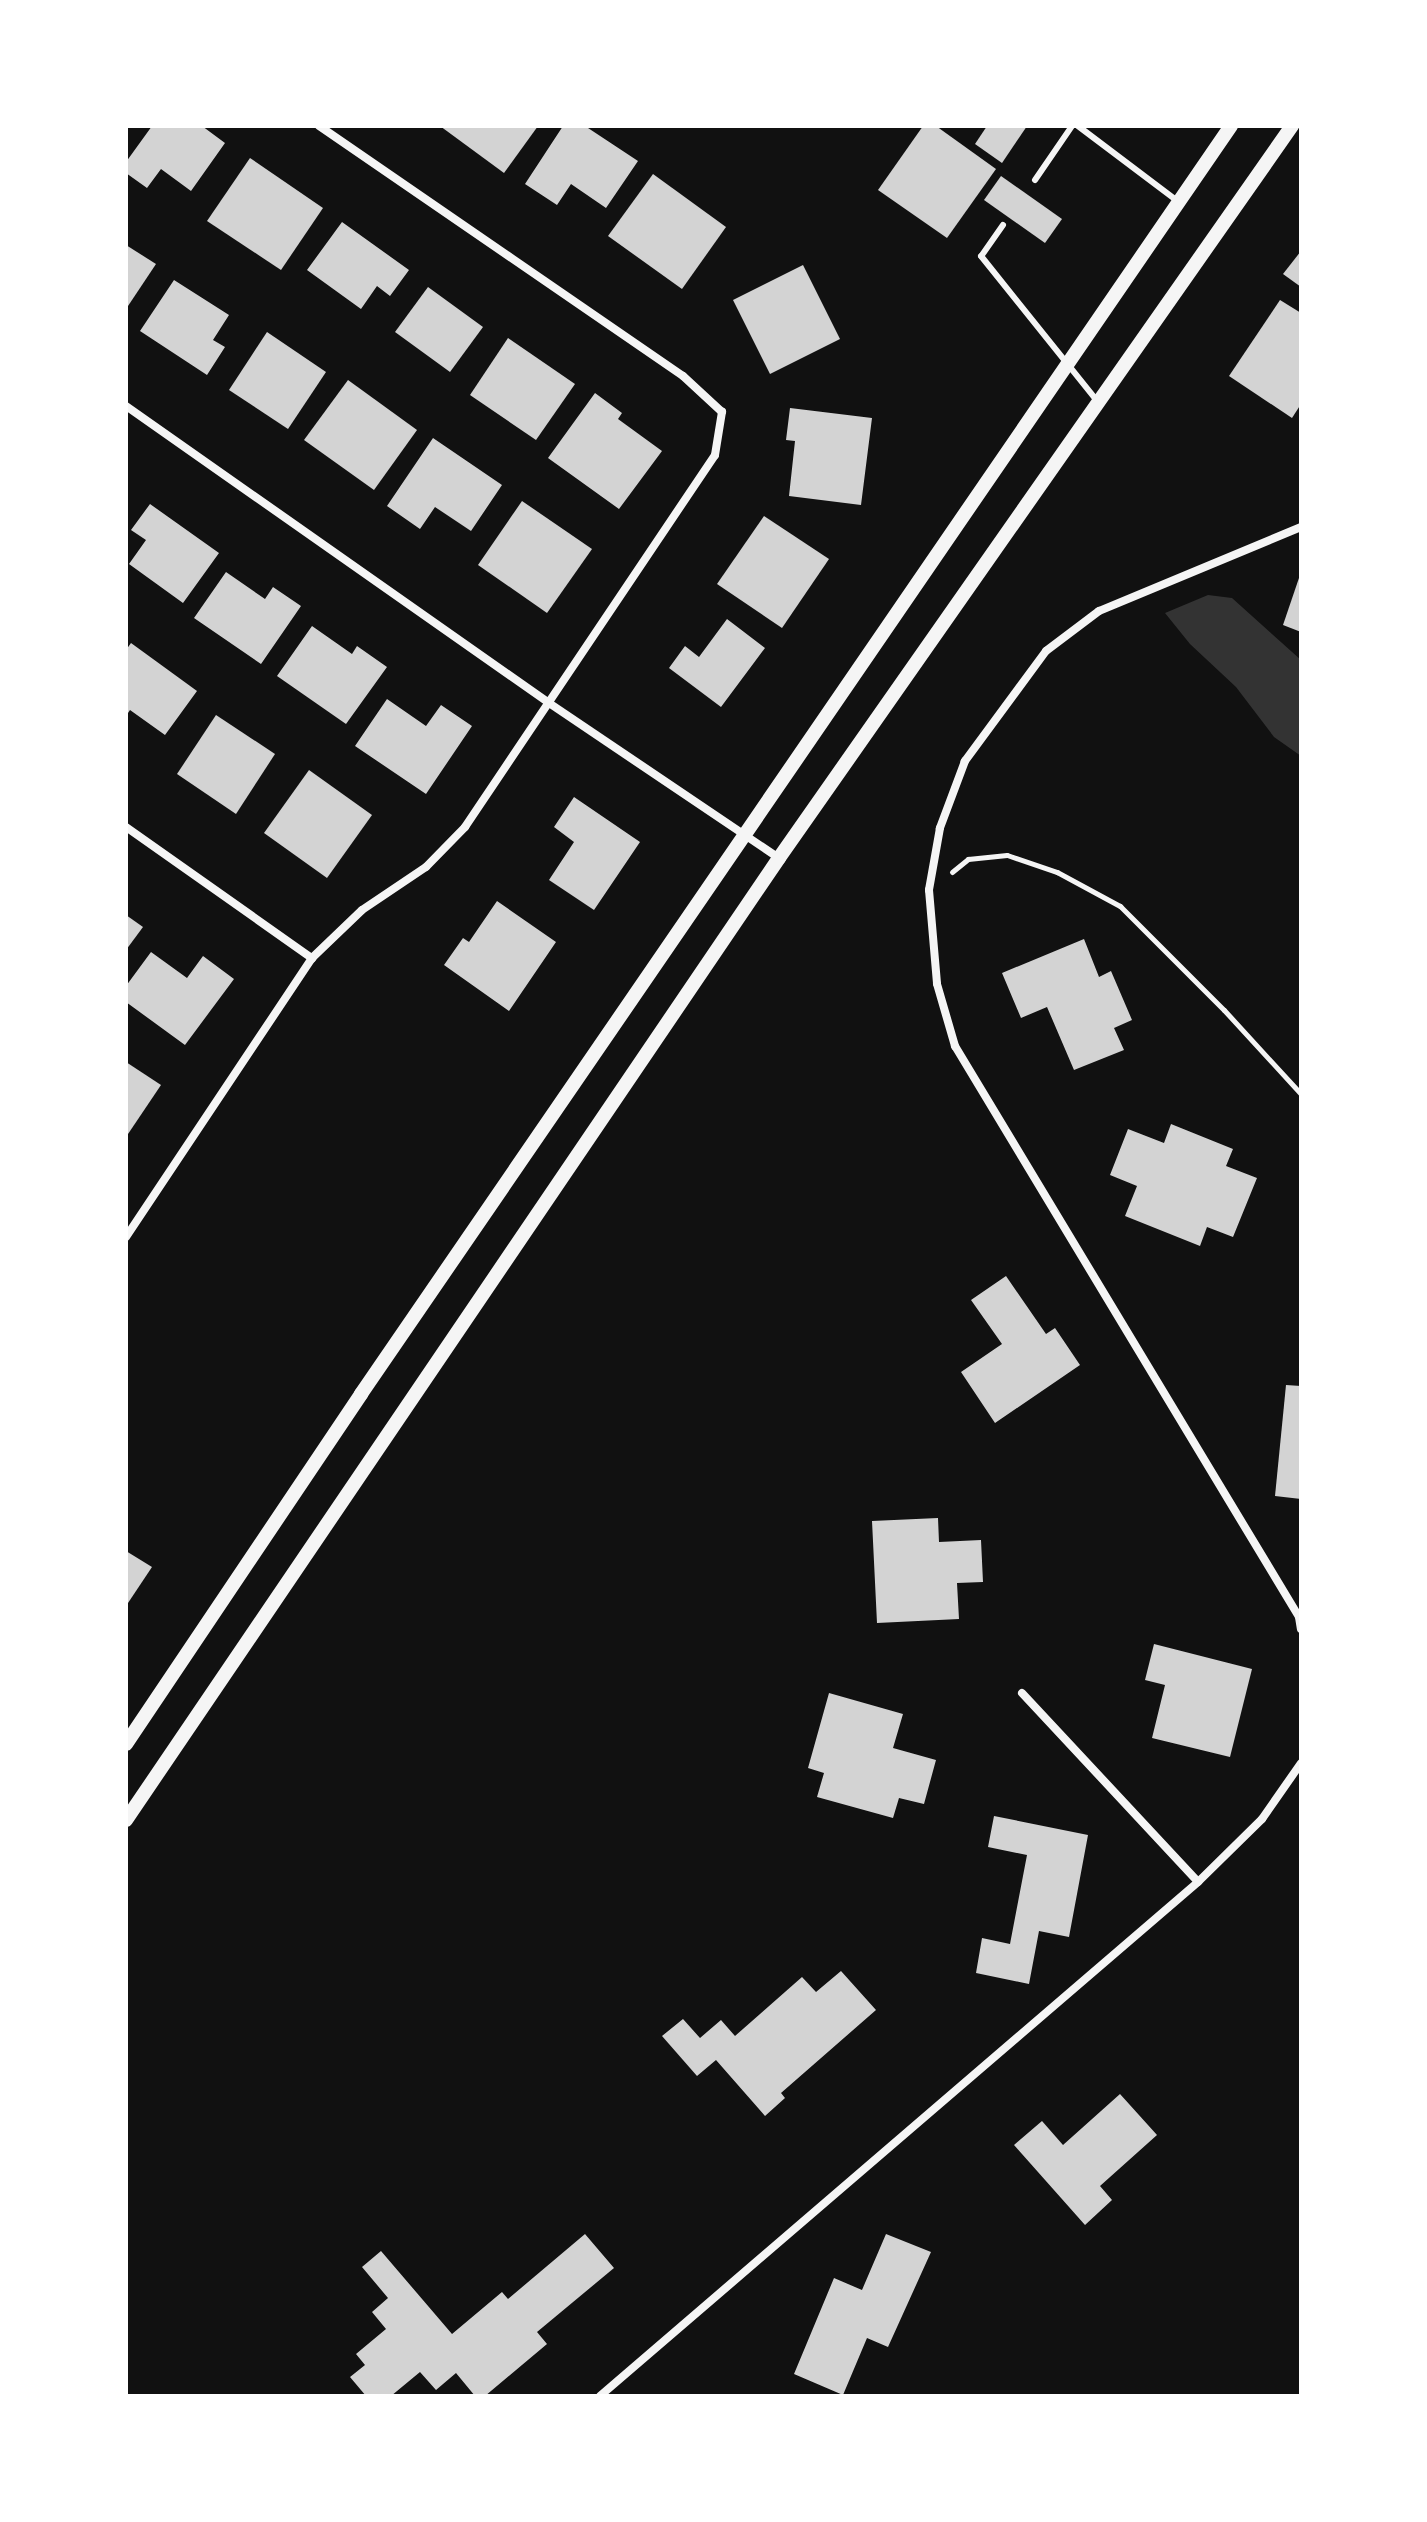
<!DOCTYPE html>
<style>
body{margin:0}
#map{position:relative;width:1427px;height:2522px;overflow:hidden;background:#111;font-family:Overpass,sans-serif}
div>[style]{position:absolute}
.water>*{inset:0;background:#333}
.building>*{inset:0;background:#d3d3d3}
.path>*{height:5px;margin:-2.5px;padding:0 2.5px;transform-origin:2.5px;border-radius:2.5px;background:#f5f5f5}
.service>*{height:6px;margin:-3px;padding:0 3px;transform-origin:3px;border-radius:3px;background:#f5f5f5}
.minor>*{height:8px;margin:-4px;padding:0 4px;transform-origin:4px;border-radius:4px;background:#f5f5f5}
.tertiary>*{height:14px;margin:-7px;padding:0 7px;transform-origin:7px;border-radius:7px;background:#f5f5f5}
span{translate:-50% -50%;white-space:nowrap;text-align:center;line-height:1.15;-webkit-text-stroke:6px #fff;paint-order:stroke}
.frame{position:absolute;inset:0;border:128px solid #fff;pointer-events:none}
</style>
<div id="map">
<div class="water">
<div style="clip-path:polygon(1208px 595px,1232px 598px,1301px 660px,1301px 756px,1274px 737px,1236px 687px,1190px 644px,1165px 613px)"></div>
</div>
<div class="building">
<div style="clip-path:polygon(152px 126px,202px 126px,225px 143px,191px 191px,161px 169px,147px 188px,126px 173px,126px 162px)"></div>
<div style="clip-path:polygon(440px 126px,538px 126px,504px 173px)"></div>
<div style="clip-path:polygon(563px 126px,585px 126px,638px 161px,606px 208px,571px 184px,557px 205px,525px 184px)"></div>
<div style="clip-path:polygon(923px 126px,936px 126px,996px 169px,947px 238px,878px 190px)"></div>
<div style="clip-path:polygon(987px 126px,1027px 126px,1002px 163px,975px 144px)"></div>
<div style="clip-path:polygon(250px 158px,323px 208px,281px 270px,207px 221px)"></div>
<div style="clip-path:polygon(653px 174px,726px 227px,682px 289px,608px 236px)"></div>
<div style="clip-path:polygon(1001px 176px,1062px 219px,1045px 243px,984px 200px)"></div>
<div style="clip-path:polygon(342px 222px,409px 270px,390px 296px,377px 286px,361px 309px,307px 270px)"></div>
<div style="clip-path:polygon(126px 245px,156px 264px,126px 309px)"></div>
<div style="clip-path:polygon(1301px 251px,1301px 287px,1283px 274px)"></div>
<div style="clip-path:polygon(803px 265px,840px 339px,770px 374px,733px 300px)"></div>
<div style="clip-path:polygon(174px 280px,229px 315px,213px 340px,225px 347px,207px 375px,140px 331px)"></div>
<div style="clip-path:polygon(428px 287px,483px 327px,450px 372px,395px 332px)"></div>
<div style="clip-path:polygon(1280px 300px,1301px 313px,1301px 404px,1292px 418px,1229px 376px)"></div>
<div style="clip-path:polygon(267px 332px,326px 372px,288px 429px,229px 390px)"></div>
<div style="clip-path:polygon(508px 338px,575px 384px,536px 440px,470px 395px)"></div>
<div style="clip-path:polygon(348px 380px,417px 430px,374px 490px,304px 440px)"></div>
<div style="clip-path:polygon(595px 393px,622px 413px,618px 419px,662px 451px,619px 509px,548px 458px)"></div>
<div style="clip-path:polygon(790px 408px,872px 418px,861px 505px,789px 496px,795px 441px,786px 440px)"></div>
<div style="clip-path:polygon(433px 438px,502px 485px,471px 531px,435px 507px,420px 529px,387px 506px)"></div>
<div style="clip-path:polygon(522px 501px,592px 549px,547px 613px,478px 565px)"></div>
<div style="clip-path:polygon(150px 504px,219px 553px,183px 603px,129px 564px,146px 540px,131px 530px)"></div>
<div style="clip-path:polygon(764px 516px,829px 559px,782px 628px,717px 584px)"></div>
<div style="clip-path:polygon(226px 572px,265px 599px,273px 587px,301px 606px,261px 664px,194px 618px)"></div>
<div style="clip-path:polygon(1300px 575px,1301px 575px,1301px 632px,1283px 625px)"></div>
<div style="clip-path:polygon(727px 619px,765px 648px,721px 707px,669px 668px,685px 646px,699px 657px)"></div>
<div style="clip-path:polygon(312px 626px,352px 654px,357px 646px,387px 667px,346px 724px,277px 676px)"></div>
<div style="clip-path:polygon(131px 643px,197px 691px,165px 735px,130px 710px,126px 716px,126px 650px)"></div>
<div style="clip-path:polygon(387px 699px,426px 726px,441px 705px,472px 726px,426px 794px,355px 746px)"></div>
<div style="clip-path:polygon(216px 715px,275px 754px,236px 814px,177px 774px)"></div>
<div style="clip-path:polygon(309px 770px,372px 815px,327px 878px,264px 833px)"></div>
<div style="clip-path:polygon(574px 797px,640px 842px,594px 910px,549px 880px,574px 842px,554px 827px)"></div>
<div style="clip-path:polygon(497px 901px,556px 942px,509px 1011px,444px 965px,463px 938px,469px 942px)"></div>
<div style="clip-path:polygon(126px 915px,143px 927px,126px 950px)"></div>
<div style="clip-path:polygon(1084px 939px,1099px 977px,1111px 971px,1132px 1020px,1114px 1028px,1124px 1050px,1074px 1070px,1047px 1007px,1021px 1018px,1002px 973px)"></div>
<div style="clip-path:polygon(151px 952px,187px 978px,203px 956px,234px 979px,185px 1045px,126px 1002px,126px 986px)"></div>
<div style="clip-path:polygon(126px 1062px,161px 1085px,126px 1137px)"></div>
<div style="clip-path:polygon(1171px 1124px,1233px 1149px,1226px 1166px,1257px 1178px,1233px 1237px,1207px 1227px,1200px 1246px,1125px 1216px,1137px 1186px,1110px 1175px,1128px 1129px,1164px 1143px)"></div>
<div style="clip-path:polygon(1006px 1276px,1046px 1334px,1055px 1328px,1080px 1365px,995px 1423px,961px 1372px,1002px 1344px,971px 1300px)"></div>
<div style="clip-path:polygon(1286px 1385px,1301px 1386px,1301px 1499px,1275px 1496px)"></div>
<div style="clip-path:polygon(938px 1518px,939px 1542px,981px 1540px,983px 1582px,957px 1583px,959px 1619px,877px 1623px,872px 1521px)"></div>
<div style="clip-path:polygon(126px 1551px,152px 1567px,126px 1606px)"></div>
<div style="clip-path:polygon(1154px 1644px,1252px 1669px,1230px 1757px,1152px 1738px,1165px 1685px,1145px 1680px)"></div>
<div style="clip-path:polygon(829px 1693px,903px 1714px,893px 1748px,936px 1760px,924px 1804px,899px 1798px,893px 1818px,817px 1797px,824px 1773px,808px 1768px)"></div>
<div style="clip-path:polygon(994px 1816px,1088px 1835px,1069px 1937px,1039px 1931px,1029px 1984px,976px 1973px,982px 1938px,1010px 1944px,1027px 1855px,988px 1847px)"></div>
<div style="clip-path:polygon(841px 1971px,876px 2010px,781px 2093px,785px 2098px,765px 2116px,716px 2060px,697px 2076px,662px 2036px,683px 2019px,700px 2038px,721px 2020px,735px 2036px,802px 1977px,816px 1992px)"></div>
<div style="clip-path:polygon(1120px 2094px,1157px 2135px,1100px 2186px,1112px 2200px,1085px 2225px,1014px 2145px,1042px 2121px,1063px 2145px)"></div>
<div style="clip-path:polygon(585px 2234px,614px 2268px,537px 2332px,547px 2344px,485px 2396px,475px 2396px,456px 2373px,436px 2390px,420px 2372px,391px 2396px,366px 2396px,350px 2377px,365px 2365px,356px 2354px,386px 2329px,372px 2312px,388px 2298px,362px 2267px,381px 2251px,452px 2334px,502px 2292px,508px 2299px)"></div>
<div style="clip-path:polygon(886px 2234px,931px 2252px,888px 2347px,867px 2338px,843px 2395px,794px 2374px,834px 2278px,862px 2290px)"></div>
</div>
<div class="path">
<div style="left:952px;top:872px;width:21px;rotate:-39deg"></div>
<div style="left:968px;top:859px;width:39px;rotate:-6deg"></div>
<div style="left:1007px;top:855px;width:53px;rotate:18.8deg"></div>
<div style="left:1057px;top:872px;width:72px;rotate:28.4deg"></div>
<div style="left:1120px;top:906px;width:147px;rotate:45deg"></div>
<div style="left:1224px;top:1010px;width:114px;rotate:47.5deg"></div>
</div>
<div class="service">
<div style="left:1078px;top:126px;width:126px;rotate:37deg"></div>
<div style="left:1035px;top:180px;width:65px;rotate:-55.6deg"></div>
<div style="left:1003px;top:225px;width:38px;rotate:125deg"></div>
<div style="left:981px;top:256px;width:186px;rotate:51.3deg"></div>
</div>
<div class="minor">
<div style="left:126px;top:406px;width:517px;rotate:35.07deg"></div>
<div style="left:549px;top:703px;width:277px;rotate:34deg"></div>
<div style="left:1301px;top:527px;width:219px;rotate:157.4deg"></div>
<div style="left:1099px;top:611px;width:66px;rotate:143deg"></div>
<div style="left:1046px;top:651px;width:137px;rotate:126.4deg"></div>
<div style="left:965px;top:761px;width:72px;rotate:110.5deg"></div>
<div style="left:940px;top:828px;width:63px;rotate:100.1deg"></div>
<div style="left:929px;top:890px;width:94px;rotate:85.1deg"></div>
<div style="left:937px;top:984px;width:65px;rotate:73.8deg"></div>
<div style="left:955px;top:1046px;width:667px;rotate:58.93deg"></div>
<div style="left:1299px;top:1617px;width:12px;rotate:81deg"></div>
<div style="left:126px;top:827px;width:228px;rotate:35.2deg"></div>
<div style="left:126px;top:1237px;width:335px;rotate:-56.3deg"></div>
<div style="left:312px;top:958px;width:69px;rotate:-43.8deg"></div>
<div style="left:362px;top:910px;width:77px;rotate:-33.9deg"></div>
<div style="left:426px;top:867px;width:56px;rotate:-45.7deg"></div>
<div style="left:465px;top:827px;width:448px;rotate:-56.1deg"></div>
<div style="left:715px;top:455px;width:44px;rotate:-80.8deg"></div>
<div style="left:722px;top:412px;width:53px;rotate:-137.3deg"></div>
<div style="left:683px;top:376px;width:442px;rotate:-145.5deg"></div>
<div style="left:1022px;top:1693px;width:258px;rotate:47deg"></div>
<div style="left:600px;top:2396px;width:789px;rotate:-40.68deg"></div>
<div style="left:1198px;top:1882px;width:90px;rotate:-44.5deg"></div>
<div style="left:1262px;top:1819px;width:68px;rotate:-55.1deg"></div>
</div>
<div class="tertiary">
<div style="left:126px;top:1744px;width:422px;rotate:-56.1deg"></div>
<div style="left:361px;top:1394px;width:1538px;rotate:-55.55deg"></div>
<div style="left:126px;top:1820px;width:1163px;rotate:-55.83deg"></div>
<div style="left:779px;top:858px;width:894px;rotate:-54.98deg"></div>
</div>
<div class="frame"></div>
</div>
